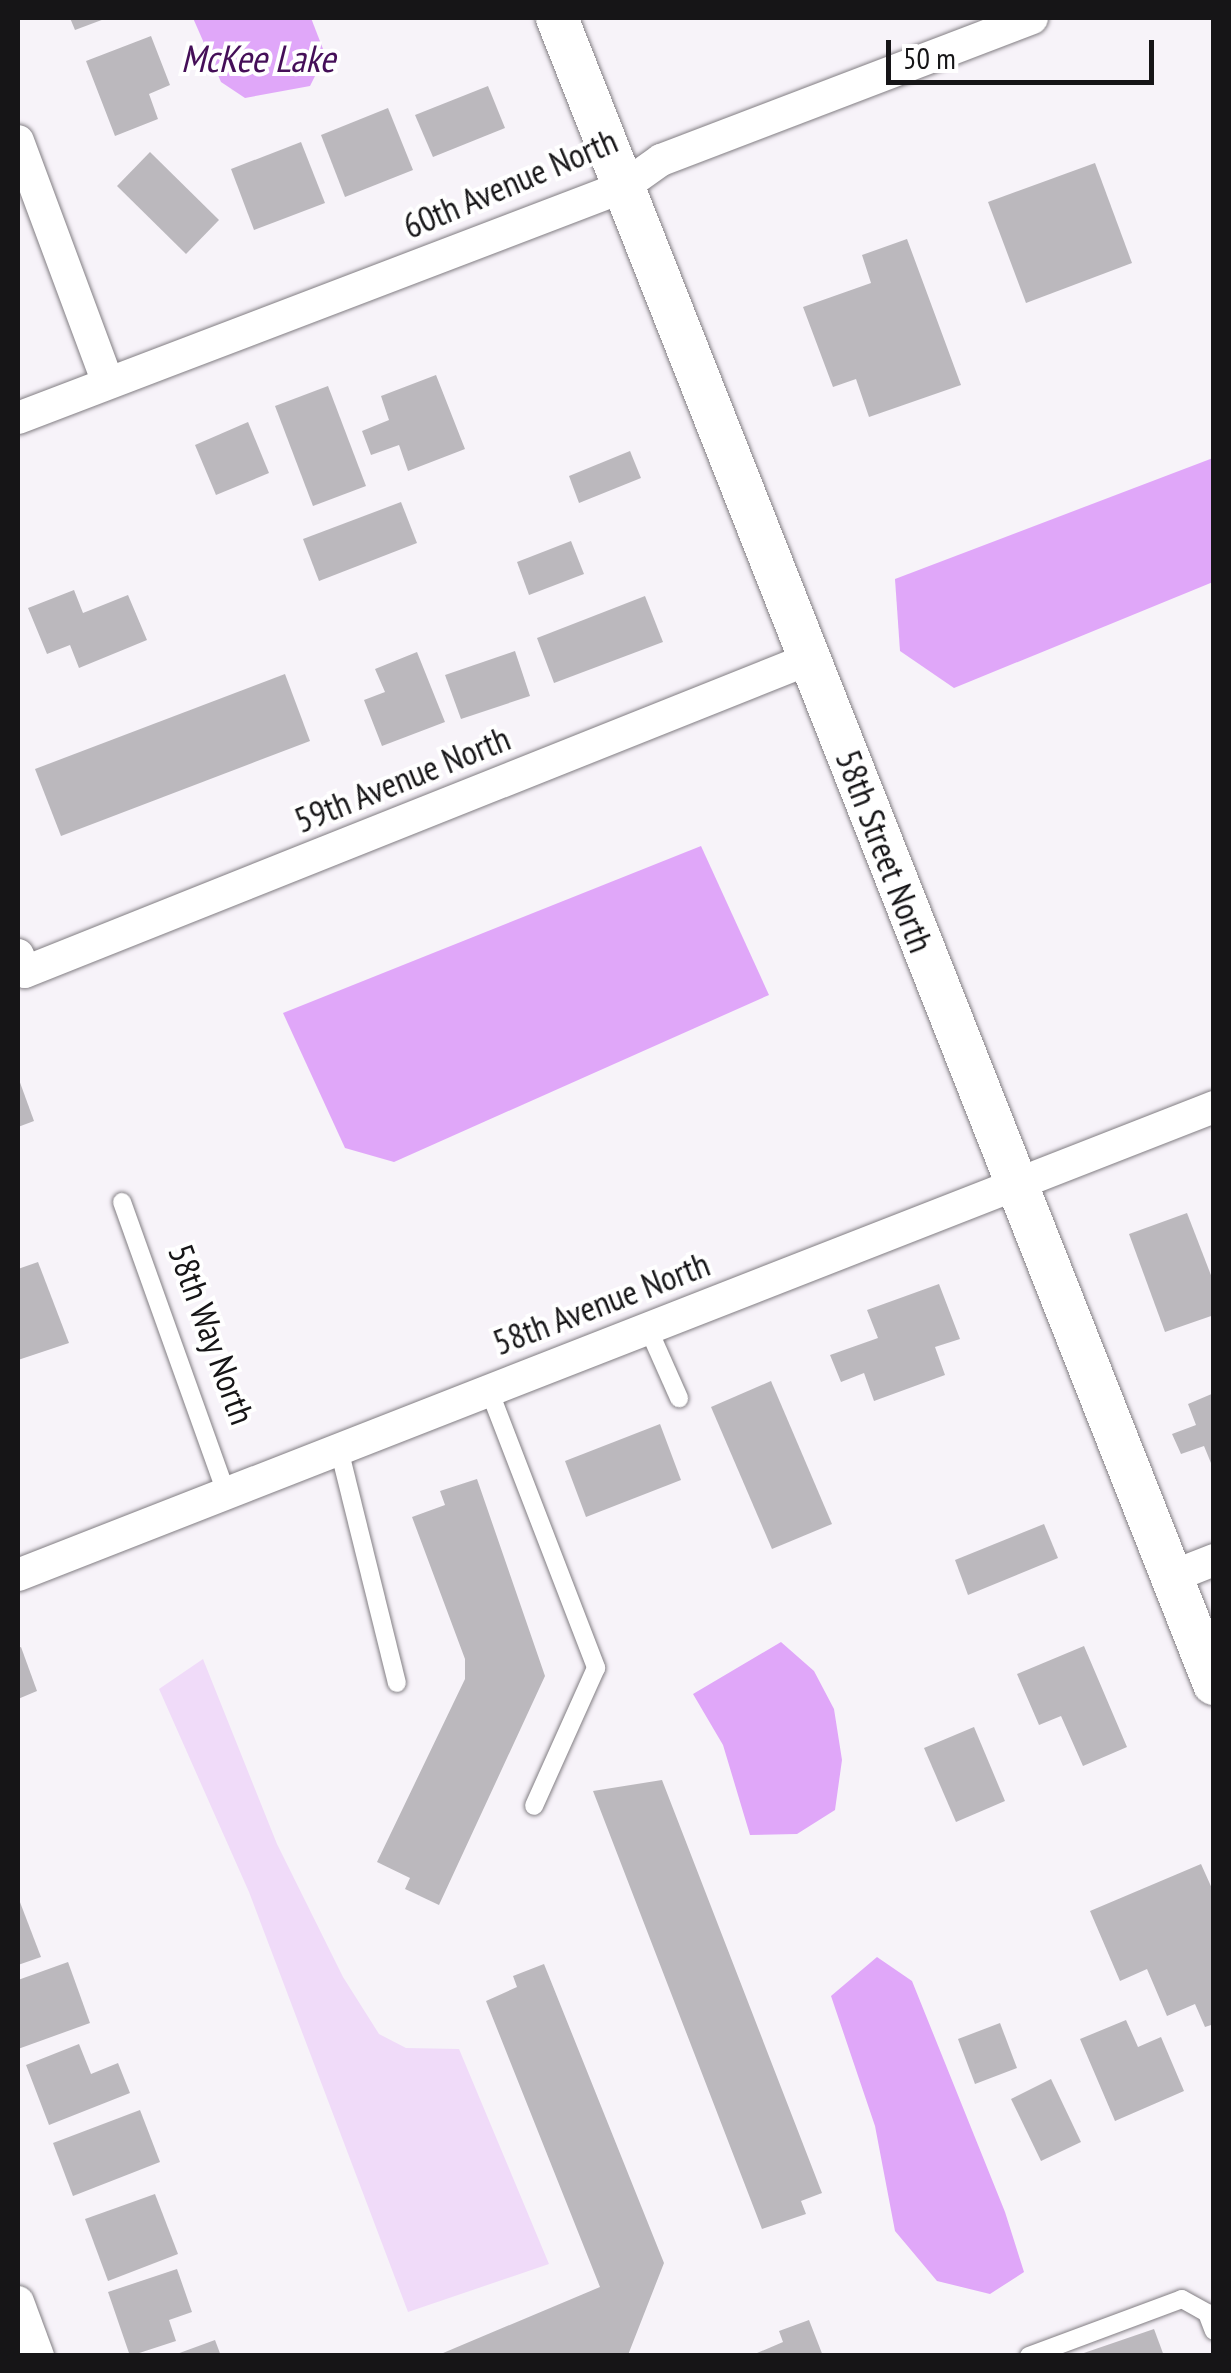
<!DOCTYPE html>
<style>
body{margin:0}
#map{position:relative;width:1231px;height:2373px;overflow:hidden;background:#f7f3f9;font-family:"PT Sans Narrow",sans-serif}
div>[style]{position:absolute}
.green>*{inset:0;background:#f0dbf9}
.water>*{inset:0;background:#e0a7f9}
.building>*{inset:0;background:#bbb8bd}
.roads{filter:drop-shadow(0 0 2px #827e83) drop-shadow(0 0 2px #827e83)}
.service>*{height:18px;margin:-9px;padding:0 9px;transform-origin:9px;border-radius:9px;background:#fff}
.minor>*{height:32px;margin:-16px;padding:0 16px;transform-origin:16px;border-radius:16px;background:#fff}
.tertiary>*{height:42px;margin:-21px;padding:0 21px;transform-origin:21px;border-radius:21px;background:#fff}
span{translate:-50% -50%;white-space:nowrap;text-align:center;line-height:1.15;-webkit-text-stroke:8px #fff;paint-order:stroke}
.street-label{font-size:35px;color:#161517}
.water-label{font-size:38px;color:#450f58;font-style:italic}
.frame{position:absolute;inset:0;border:20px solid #161517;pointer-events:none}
.scale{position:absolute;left:886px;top:40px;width:268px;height:45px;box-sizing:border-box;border:5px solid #161517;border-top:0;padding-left:12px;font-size:30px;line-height:35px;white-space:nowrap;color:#161517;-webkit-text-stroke:8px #fff;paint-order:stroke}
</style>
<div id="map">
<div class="green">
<div style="clip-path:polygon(203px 1659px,277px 1844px,343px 1977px,379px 2034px,406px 2048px,459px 2049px,549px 2264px,408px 2312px,249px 1892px,159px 1689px)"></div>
</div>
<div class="water">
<div style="clip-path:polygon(193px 18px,311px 18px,323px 49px,319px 68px,310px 86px,245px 98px,221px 82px)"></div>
<div style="clip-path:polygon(1213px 458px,1213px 582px,954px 688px,900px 651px,895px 579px)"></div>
<div style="clip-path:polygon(701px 846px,769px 995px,394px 1162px,345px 1148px,283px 1013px)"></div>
<div style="clip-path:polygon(781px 1642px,814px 1671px,834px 1709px,842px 1760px,835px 1810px,797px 1834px,750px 1835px,723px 1745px,693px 1694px)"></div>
<div style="clip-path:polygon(877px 1957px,912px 1981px,1005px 2212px,1024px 2272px,990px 2294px,937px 2281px,895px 2231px,875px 2126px,831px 1996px)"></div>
</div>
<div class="building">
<div style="clip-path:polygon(70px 18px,107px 18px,75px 30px)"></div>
<div style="clip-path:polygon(151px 36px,170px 85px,149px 94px,158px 119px,115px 136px,86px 61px)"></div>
<div style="clip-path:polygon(488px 86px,505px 128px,433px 157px,415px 115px)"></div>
<div style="clip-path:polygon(388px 108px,413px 170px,345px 197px,321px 135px)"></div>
<div style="clip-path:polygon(301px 142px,325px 203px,254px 230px,231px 169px)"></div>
<div style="clip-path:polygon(150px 152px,219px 220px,186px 254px,117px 186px)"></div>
<div style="clip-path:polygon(1095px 163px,1132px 263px,1026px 303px,988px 202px)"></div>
<div style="clip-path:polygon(907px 239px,961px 385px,869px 417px,856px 379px,833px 387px,803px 307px,871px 283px,862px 255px)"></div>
<div style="clip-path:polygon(436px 375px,465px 449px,408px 471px,399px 445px,371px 455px,362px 431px,389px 420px,381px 396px)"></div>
<div style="clip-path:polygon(328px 386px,366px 486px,313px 506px,275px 406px)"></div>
<div style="clip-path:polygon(248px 422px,269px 473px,216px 495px,195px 445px)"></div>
<div style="clip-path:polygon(630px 451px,641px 478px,579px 503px,569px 476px)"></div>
<div style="clip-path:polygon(401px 502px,417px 543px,319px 581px,303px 539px)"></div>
<div style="clip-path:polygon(571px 541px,584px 574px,529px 595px,517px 562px)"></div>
<div style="clip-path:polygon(74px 590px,83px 613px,128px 595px,147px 640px,79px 668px,70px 645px,47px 654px,28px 608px)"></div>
<div style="clip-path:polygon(645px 596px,663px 642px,554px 683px,537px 638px)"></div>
<div style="clip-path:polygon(515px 651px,530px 696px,461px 719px,445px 675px)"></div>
<div style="clip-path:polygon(417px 652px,445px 722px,382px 746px,364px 700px,385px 692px,375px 669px)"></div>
<div style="clip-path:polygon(285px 674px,310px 741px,61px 836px,35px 769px)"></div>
<div style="clip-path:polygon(18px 1077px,34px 1121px,18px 1127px)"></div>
<div style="clip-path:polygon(1187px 1213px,1214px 1283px,1214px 1315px,1165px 1332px,1129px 1234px)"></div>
<div style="clip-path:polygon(38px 1262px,69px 1343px,18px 1360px,18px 1269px)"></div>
<div style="clip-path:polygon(939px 1284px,960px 1339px,935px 1347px,945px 1375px,874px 1401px,864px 1373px,841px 1382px,830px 1355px,878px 1338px,867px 1310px)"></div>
<div style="clip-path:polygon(771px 1381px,832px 1524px,772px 1549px,711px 1407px)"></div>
<div style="clip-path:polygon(1214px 1393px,1214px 1468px,1213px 1468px,1204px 1446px,1181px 1454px,1172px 1434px,1196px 1425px,1188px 1404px)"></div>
<div style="clip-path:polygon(660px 1424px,681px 1480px,586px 1517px,565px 1461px)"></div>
<div style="clip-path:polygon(477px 1479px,545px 1676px,439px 1905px,405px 1889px,410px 1878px,377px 1862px,465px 1679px,465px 1659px,412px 1517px,445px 1505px,440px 1491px)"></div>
<div style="clip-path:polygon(1044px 1524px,1058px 1558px,968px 1595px,955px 1560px)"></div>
<div style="clip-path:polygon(1084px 1646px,1127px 1747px,1083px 1766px,1061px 1716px,1039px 1725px,1017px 1674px)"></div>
<div style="clip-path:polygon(21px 1647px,37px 1691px,18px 1699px,18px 1648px)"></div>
<div style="clip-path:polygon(974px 1727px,1005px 1801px,956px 1822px,924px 1748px)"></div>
<div style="clip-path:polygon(662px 1780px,822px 2193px,801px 2201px,806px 2214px,762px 2229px,593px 1791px)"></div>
<div style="clip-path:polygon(1201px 1864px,1214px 1893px,1214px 2024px,1205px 2027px,1195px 2004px,1167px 2016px,1147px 1969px,1120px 1981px,1090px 1911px)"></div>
<div style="clip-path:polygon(18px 1897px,41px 1957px,18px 1965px)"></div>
<div style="clip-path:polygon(68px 1962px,90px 2023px,18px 2049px,18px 1980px)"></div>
<div style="clip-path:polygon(544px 1964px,664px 2263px,628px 2355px,436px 2356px,600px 2287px,486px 2001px,517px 1987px,513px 1976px)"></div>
<div style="clip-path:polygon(1126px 2020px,1138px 2047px,1161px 2037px,1184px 2091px,1115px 2121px,1080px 2039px)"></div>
<div style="clip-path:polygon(1000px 2023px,1017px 2068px,975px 2084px,958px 2039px)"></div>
<div style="clip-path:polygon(79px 2044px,91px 2074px,118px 2063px,130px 2093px,49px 2125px,26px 2065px)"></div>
<div style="clip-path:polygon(1051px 2079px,1081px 2142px,1041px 2161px,1011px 2099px)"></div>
<div style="clip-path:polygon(140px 2110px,160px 2162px,73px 2196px,53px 2143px)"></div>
<div style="clip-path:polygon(155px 2194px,178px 2254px,108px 2281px,85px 2219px)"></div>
<div style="clip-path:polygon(177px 2269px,192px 2312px,169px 2320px,176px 2341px,130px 2356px,108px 2292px)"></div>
<div style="clip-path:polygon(809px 2320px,823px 2356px,750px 2356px,783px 2342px,779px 2331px)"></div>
<div style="clip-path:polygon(1154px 2329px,1164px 2356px,1079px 2356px,1078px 2355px)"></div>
<div style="clip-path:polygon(215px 2340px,221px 2356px,174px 2356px,174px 2355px)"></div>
</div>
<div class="roads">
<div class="service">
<div style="left:122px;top:1202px;width:309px;rotate:70.3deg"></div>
<div style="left:648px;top:1328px;width:77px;rotate:66.1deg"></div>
<div style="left:489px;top:1390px;width:298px;rotate:68.9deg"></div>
<div style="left:596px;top:1668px;width:151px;rotate:114.2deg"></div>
<div style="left:339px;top:1449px;width:241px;rotate:76.1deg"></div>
<div style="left:1029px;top:2356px;width:163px;rotate:-20.4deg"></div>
<div style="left:1182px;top:2299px;width:29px;rotate:29deg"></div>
<div style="left:1207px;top:2313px;width:19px;rotate:69deg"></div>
</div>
<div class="minor">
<div style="left:18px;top:141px;width:258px;rotate:69.6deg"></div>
<div style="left:18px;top:418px;width:648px;rotate:-20.9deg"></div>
<div style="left:623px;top:187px;width:47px;rotate:-35.4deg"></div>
<div style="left:661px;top:160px;width:397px;rotate:-20.9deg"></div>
<div style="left:18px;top:955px;width:18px;rotate:68deg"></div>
<div style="left:25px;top:972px;width:844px;rotate:-21.76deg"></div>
<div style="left:18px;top:1575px;width:1284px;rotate:-21.37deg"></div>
<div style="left:1171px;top:1577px;width:46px;rotate:-21.6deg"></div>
<div style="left:18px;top:2302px;width:58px;rotate:69.7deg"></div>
</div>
<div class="tertiary">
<div style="left:557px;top:18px;width:1791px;rotate:68.48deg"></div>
</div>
</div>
<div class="street-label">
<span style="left:510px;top:183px;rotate:-23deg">60th Avenue North</span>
<span style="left:402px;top:779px;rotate:-22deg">59th Avenue North</span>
<span style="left:885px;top:851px;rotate:69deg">58th Street North</span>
<span style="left:601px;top:1303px;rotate:-21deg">58th Avenue North</span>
<span style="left:212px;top:1334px;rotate:70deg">58th Way North</span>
</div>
<div class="water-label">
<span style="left:258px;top:58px">McKee Lake</span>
</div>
<div class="frame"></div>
<div class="scale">50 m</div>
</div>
